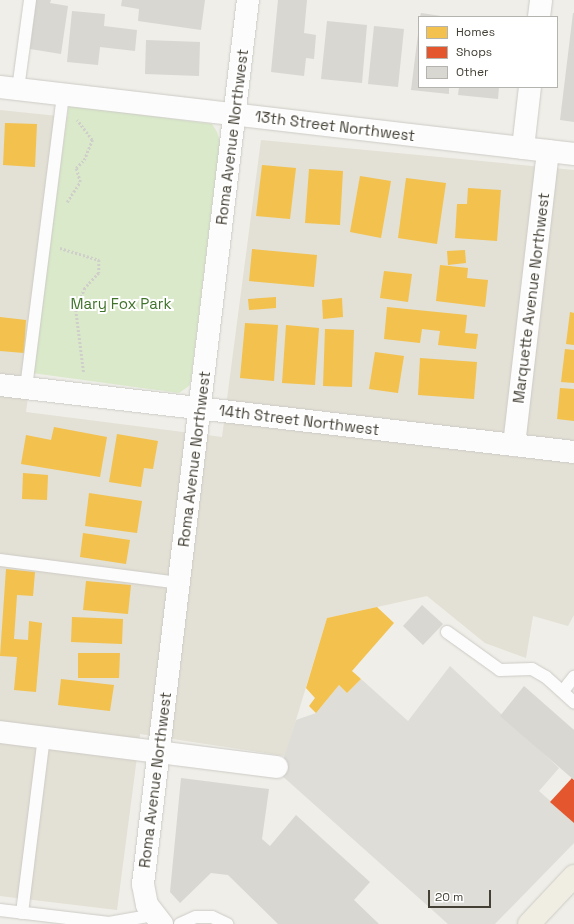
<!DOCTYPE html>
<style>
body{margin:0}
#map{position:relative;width:574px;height:924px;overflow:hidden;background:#efeee8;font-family:"Space Grotesk",sans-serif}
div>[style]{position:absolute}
.residential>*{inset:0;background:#e3e0d5}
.green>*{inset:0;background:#d9e9c9}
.parking>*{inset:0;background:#deddd8}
.homes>*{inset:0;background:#f2c14e}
.shops>*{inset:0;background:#e4572e}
.building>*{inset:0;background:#d8d7d1}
.path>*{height:2.5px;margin-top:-1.25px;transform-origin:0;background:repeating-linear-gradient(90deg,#d0ceca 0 2px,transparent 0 4px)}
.roads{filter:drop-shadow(0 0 1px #cdcbc6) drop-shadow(0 0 1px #cdcbc6)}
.service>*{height:12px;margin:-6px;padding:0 6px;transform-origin:6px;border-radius:6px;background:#fdfcfc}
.minor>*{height:22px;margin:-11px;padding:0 11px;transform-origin:11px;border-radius:11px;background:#fdfcfc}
.tertiary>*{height:22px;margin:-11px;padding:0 11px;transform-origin:11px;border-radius:11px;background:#fdfcfc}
.primary>*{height:22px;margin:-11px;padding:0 11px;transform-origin:11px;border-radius:11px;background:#f0eee3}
span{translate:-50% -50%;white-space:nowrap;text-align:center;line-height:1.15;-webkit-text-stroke:4px #fff;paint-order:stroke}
.street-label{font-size:15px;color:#444035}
.park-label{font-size:15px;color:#3f732b}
.legend{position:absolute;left:418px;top:16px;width:140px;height:72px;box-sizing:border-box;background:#fff;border:1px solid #b4b3ae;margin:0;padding:5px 7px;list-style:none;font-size:12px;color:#444035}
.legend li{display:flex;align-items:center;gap:8px;height:20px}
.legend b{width:20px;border:1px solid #b4b3ae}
.scale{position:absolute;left:428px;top:890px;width:63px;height:18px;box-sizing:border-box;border:2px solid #444035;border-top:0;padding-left:5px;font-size:12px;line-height:14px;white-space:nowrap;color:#444035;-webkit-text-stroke:3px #fff;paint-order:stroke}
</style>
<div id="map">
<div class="residential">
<div style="clip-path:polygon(0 110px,67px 117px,26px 412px,222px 437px,261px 140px,574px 170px,574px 615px,568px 626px,533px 616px,526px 658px,485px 643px,427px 596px,327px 618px,285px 756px,140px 734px,117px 910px,0 896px)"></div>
</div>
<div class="green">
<div style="clip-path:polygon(69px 105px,212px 124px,217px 132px,220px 141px,191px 379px,189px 386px,179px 393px,32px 373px)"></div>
</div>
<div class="parking">
<div style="clip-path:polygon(450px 666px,559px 768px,539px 791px,574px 822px,574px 843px,495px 924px,448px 924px,279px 773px,296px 720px,316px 713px,339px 685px,347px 693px,361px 679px,408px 721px)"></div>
</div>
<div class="homes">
<div style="clip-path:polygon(5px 123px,37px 124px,35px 167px,3px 165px)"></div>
<div style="clip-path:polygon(262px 165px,296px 168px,290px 219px,256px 216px)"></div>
<div style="clip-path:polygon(309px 169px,343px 171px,340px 225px,305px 223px)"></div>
<div style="clip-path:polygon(360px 176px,391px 181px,381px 238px,350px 232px)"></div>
<div style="clip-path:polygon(406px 178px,446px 183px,437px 244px,398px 238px)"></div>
<div style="clip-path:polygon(468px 188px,501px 190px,497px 241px,455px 238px,457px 204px,467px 204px)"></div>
<div style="clip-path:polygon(252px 249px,317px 255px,314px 287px,249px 281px)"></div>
<div style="clip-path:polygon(465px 250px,466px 263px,448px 265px,447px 251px)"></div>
<div style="clip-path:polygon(440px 265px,468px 268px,467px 278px,488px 280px,485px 307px,436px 301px)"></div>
<div style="clip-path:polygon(384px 271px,412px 274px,408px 302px,380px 298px)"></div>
<div style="clip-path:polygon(276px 297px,276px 308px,249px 310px,248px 299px)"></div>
<div style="clip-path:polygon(342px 298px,343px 317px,323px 319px,322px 300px)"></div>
<div style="clip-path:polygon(387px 307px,467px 315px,465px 333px,478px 334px,476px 349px,438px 345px,440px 331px,422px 329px,420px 343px,384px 339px)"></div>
<div style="clip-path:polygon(570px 312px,574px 313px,574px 345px,566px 344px)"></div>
<div style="clip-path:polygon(0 317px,26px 320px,24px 353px,0 351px)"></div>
<div style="clip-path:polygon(245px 323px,278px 325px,274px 381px,240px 378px)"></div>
<div style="clip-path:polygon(286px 325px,319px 328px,315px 385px,282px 383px)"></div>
<div style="clip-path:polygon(325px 329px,354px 330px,352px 387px,323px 386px)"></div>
<div style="clip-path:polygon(565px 349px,574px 350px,574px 383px,561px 382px)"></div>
<div style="clip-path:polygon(375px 352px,404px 356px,398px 393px,369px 389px)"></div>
<div style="clip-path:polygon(420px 358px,477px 362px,474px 399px,418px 395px)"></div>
<div style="clip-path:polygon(560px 388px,574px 389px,574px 421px,557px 419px)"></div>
<div style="clip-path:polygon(54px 427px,107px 437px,100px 477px,21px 464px,26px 435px,51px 440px)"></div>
<div style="clip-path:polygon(117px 434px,158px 441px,153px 469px,144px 468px,141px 487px,109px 482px)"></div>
<div style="clip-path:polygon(23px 473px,48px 475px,47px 500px,22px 499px)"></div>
<div style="clip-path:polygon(89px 493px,142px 501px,137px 533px,85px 526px)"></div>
<div style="clip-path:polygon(83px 533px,130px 540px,126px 564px,80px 557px)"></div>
<div style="clip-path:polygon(6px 569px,35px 572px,33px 596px,17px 595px,14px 639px,28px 640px,29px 621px,42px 623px,36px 692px,14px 690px,17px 657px,0 656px)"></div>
<div style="clip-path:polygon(86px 581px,131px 585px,128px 614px,83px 610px)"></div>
<div style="clip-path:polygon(377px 607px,394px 623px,352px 671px,361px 679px,347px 693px,339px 685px,316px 713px,309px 706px,315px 698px,306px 688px,327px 618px)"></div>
<div style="clip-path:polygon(72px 617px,123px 619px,122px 644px,71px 642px)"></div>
<div style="clip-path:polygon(78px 653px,120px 653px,119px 678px,78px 678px)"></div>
<div style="clip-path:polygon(61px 679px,114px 685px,110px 711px,58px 705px)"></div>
</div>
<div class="shops">
<div style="clip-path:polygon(572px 778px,574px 780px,574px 823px,550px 802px)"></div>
</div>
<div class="building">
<div style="clip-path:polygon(36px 0,51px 0,50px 3px,68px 6px,61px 54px,30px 49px)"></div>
<div style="clip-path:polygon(122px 0,205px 0,201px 30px,138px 21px,139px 9px,121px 6px)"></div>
<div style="clip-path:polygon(278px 0,307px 0,304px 33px,316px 35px,314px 59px,306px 58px,304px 76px,271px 72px)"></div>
<div style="clip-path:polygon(72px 11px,105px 14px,104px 26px,137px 30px,135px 51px,100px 47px,98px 65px,67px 62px)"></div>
<div style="clip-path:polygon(421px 13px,441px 16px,441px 17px,420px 17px)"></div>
<div style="clip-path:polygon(573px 13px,574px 13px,574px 122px,560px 120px)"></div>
<div style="clip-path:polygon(327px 21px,367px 25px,362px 83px,321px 79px)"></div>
<div style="clip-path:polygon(374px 26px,404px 29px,398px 87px,368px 84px)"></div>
<div style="clip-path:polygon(418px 34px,419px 87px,449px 87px,449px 94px,411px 90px)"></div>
<div style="clip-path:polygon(146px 40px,200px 42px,199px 76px,145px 74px)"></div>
<div style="clip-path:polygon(459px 87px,499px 87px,498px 99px,458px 95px)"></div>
<div style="clip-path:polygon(422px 605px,443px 624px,423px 645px,403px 626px)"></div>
<div style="clip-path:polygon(524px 686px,574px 730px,574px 780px,500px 716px)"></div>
<div style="clip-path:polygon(181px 778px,269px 789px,262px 839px,270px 846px,296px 815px,370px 882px,354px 900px,379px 924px,278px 924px,228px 875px,211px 873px,180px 903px,170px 892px)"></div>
</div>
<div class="path">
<div style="left:67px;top:202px;width:24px;rotate:-57deg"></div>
<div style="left:80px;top:182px;width:15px;rotate:-106deg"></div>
<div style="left:76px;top:168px;width:11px;rotate:-45deg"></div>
<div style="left:84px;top:160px;width:22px;rotate:-68deg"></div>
<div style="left:92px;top:140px;width:25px;rotate:-127deg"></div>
<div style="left:60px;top:248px;width:41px;rotate:17.1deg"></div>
<div style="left:99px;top:260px;width:13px;rotate:90deg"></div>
<div style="left:99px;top:273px;width:21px;rotate:133deg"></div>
<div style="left:85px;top:288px;width:24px;rotate:112deg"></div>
<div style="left:76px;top:310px;width:64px;rotate:82.9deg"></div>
</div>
<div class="roads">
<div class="service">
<div style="left:18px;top:89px;width:90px;rotate:-82.3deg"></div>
<div style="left:26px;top:388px;width:296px;rotate:-82.8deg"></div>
<div style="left:0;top:560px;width:180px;rotate:7.3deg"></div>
<div style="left:447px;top:632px;width:65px;rotate:35.6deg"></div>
<div style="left:500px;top:670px;width:32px;rotate:-2deg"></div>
<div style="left:532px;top:669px;width:16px;rotate:30deg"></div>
<div style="left:546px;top:677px;width:38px;rotate:42deg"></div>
<div style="left:563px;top:691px;width:18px;rotate:-52deg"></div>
<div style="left:0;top:910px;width:110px;rotate:6.8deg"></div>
<div style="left:109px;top:923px;width:46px;rotate:-10.1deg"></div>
<div style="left:22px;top:913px;width:177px;rotate:-82.9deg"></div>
<div style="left:180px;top:924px;width:17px;rotate:-24deg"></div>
<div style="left:196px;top:917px;width:16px"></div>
<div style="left:212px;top:917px;width:17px;rotate:25deg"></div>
</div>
<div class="minor">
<div style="left:539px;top:17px;width:17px;rotate:-83deg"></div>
<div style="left:0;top:87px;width:578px;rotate:6.66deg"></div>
<div style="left:523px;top:148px;width:61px;rotate:-83.5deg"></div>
<div style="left:514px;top:445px;width:296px;rotate:-83.4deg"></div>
<div style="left:0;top:732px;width:279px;rotate:7.2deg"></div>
</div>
<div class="tertiary">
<div style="left:0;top:385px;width:578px;rotate:6.66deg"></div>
<div style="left:162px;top:924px;width:24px;rotate:-128deg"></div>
<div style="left:147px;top:905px;width:21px;rotate:-101deg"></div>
<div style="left:143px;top:884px;width:890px;rotate:-83.23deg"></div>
</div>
<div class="primary">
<div style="left:529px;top:924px;width:66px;rotate:-46.8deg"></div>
</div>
</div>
<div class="street-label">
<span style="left:335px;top:126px;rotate:7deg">13th Street Northwest</span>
<span style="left:232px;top:137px;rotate:-83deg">Roma Avenue Northwest</span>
<span style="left:531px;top:298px;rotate:-83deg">Marquette Avenue Northwest</span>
<span style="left:299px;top:420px;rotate:7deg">14th Street Northwest</span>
<span style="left:194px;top:459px;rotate:-83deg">Roma Avenue Northwest</span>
<span style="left:155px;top:780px;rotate:-83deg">Roma Avenue Northwest</span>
</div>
<div class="park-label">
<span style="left:121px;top:304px">Mary Fox Park</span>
</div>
<ul class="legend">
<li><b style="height:11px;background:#f2c14e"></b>Homes</li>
<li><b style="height:11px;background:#e4572e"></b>Shops</li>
<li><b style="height:11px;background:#d8d7d1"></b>Other</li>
</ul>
<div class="scale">20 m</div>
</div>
